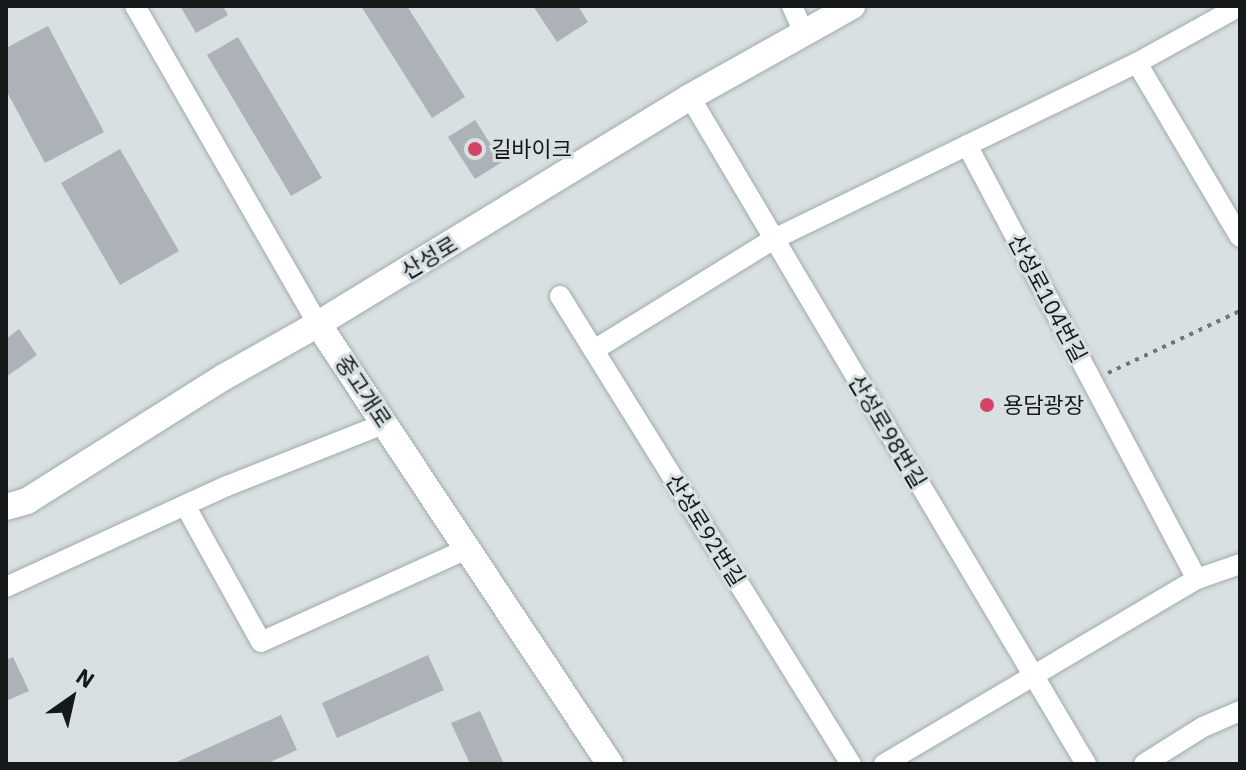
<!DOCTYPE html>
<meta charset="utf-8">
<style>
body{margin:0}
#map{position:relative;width:1246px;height:770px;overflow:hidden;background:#d8e0e2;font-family:"IBM Plex Sans","Noto Sans KR",sans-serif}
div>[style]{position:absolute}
.building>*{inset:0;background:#acb2b7}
.path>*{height:4px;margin-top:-2px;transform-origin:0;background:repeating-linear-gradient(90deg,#707576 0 4px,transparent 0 10px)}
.roads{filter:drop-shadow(0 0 2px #a1aaab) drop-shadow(0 0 2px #a1aaab)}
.minor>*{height:20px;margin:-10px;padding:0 10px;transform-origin:10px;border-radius:10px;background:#fff}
.tertiary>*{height:26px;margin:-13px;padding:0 13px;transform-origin:13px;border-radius:13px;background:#fff}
.dots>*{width:22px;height:22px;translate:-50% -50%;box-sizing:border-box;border:4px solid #d8e0e2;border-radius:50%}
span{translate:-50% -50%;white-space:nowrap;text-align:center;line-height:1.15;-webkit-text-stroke:6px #d8e0e2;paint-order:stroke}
.poi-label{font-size:22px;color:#16191a}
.left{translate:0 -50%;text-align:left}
.street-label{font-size:22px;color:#16191a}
.frame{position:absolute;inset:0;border:8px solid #16191a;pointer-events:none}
.north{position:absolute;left:32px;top:658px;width:80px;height:80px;-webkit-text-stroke:6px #d8e0e2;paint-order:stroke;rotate:34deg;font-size:22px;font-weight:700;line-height:32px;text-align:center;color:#16191a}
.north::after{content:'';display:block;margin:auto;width:28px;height:36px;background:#16191a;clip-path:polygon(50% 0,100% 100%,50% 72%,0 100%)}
</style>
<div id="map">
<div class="building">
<div style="clip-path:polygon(180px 6px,223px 6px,228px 15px,196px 33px)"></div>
<div style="clip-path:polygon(361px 6px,407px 6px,465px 97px,432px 118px)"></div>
<div style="clip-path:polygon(533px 6px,578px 6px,588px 22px,557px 42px)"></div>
<div style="clip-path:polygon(48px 26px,104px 132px,45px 163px,6px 90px,6px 48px)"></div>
<div style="clip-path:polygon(238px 37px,322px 178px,291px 196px,207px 55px)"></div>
<div style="clip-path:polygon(475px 120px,502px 162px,475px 179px,448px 137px)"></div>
<div style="clip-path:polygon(120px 149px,179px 251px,120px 285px,61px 183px)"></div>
<div style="clip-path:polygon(19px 329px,37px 355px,6px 377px,6px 339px)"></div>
<div style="clip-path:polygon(428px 655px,444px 690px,337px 738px,322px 703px)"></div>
<div style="clip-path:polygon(13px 657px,29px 691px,6px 701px,6px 660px)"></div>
<div style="clip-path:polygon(480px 711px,504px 764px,470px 764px,451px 723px)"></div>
<div style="clip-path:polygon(281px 715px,297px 750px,266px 764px,172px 764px)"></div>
</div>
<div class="path">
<div style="left:1108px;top:373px;width:146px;rotate:-25.2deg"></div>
</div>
<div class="roads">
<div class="minor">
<div style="left:135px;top:6px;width:367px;rotate:60.1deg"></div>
<div style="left:792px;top:6px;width:27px;rotate:66deg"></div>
<div style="left:1137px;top:63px;width:202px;rotate:59.4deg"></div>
<div style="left:690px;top:97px;width:776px;rotate:59.3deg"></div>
<div style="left:967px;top:145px;width:491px;rotate:62.1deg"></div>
<div style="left:560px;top:296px;width:551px;rotate:58.13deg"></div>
<div style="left:594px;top:350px;width:211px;rotate:-31.7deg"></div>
<div style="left:774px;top:239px;width:403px;rotate:-25.9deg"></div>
<div style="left:1137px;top:63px;width:118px;rotate:-29deg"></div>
<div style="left:186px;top:507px;width:154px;rotate:60.9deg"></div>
<div style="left:261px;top:642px;width:228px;rotate:-24.3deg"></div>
<div style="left:6px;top:587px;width:243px;rotate:-24.6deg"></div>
<div style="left:227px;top:486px;width:171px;rotate:-21.6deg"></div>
<div style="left:884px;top:764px;width:364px;rotate:-30.6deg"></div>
<div style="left:1197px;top:579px;width:46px;rotate:-19.2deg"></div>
<div style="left:1144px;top:764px;width:70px;rotate:-32.1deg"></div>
<div style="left:1203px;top:727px;width:40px;rotate:-23.4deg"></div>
</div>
<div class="tertiary">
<div style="left:318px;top:324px;width:528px;rotate:56.43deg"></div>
<div style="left:6px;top:507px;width:22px;rotate:-16deg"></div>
<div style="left:27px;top:501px;width:233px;rotate:-32.2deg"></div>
<div style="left:224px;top:377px;width:108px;rotate:-29.4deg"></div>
<div style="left:318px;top:324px;width:436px;rotate:-31.4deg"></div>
<div style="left:690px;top:97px;width:186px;rotate:-29.3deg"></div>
</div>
</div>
<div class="dots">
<div style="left:475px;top:149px;background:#d44465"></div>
<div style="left:987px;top:405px;background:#d44465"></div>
</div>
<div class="poi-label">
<span class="left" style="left:491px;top:149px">길바이크</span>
<span class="left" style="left:1003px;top:405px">용담광장</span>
</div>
<div class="street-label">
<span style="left:429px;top:257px;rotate:-31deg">산성로</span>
<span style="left:1048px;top:298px;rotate:62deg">산성로104번길</span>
<span style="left:364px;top:391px;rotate:56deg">중고개로</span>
<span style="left:888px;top:431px;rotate:59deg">산성로98번길</span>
<span style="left:706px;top:530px;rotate:58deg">산성로92번길</span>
</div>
<div class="frame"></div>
<div class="north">N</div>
</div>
